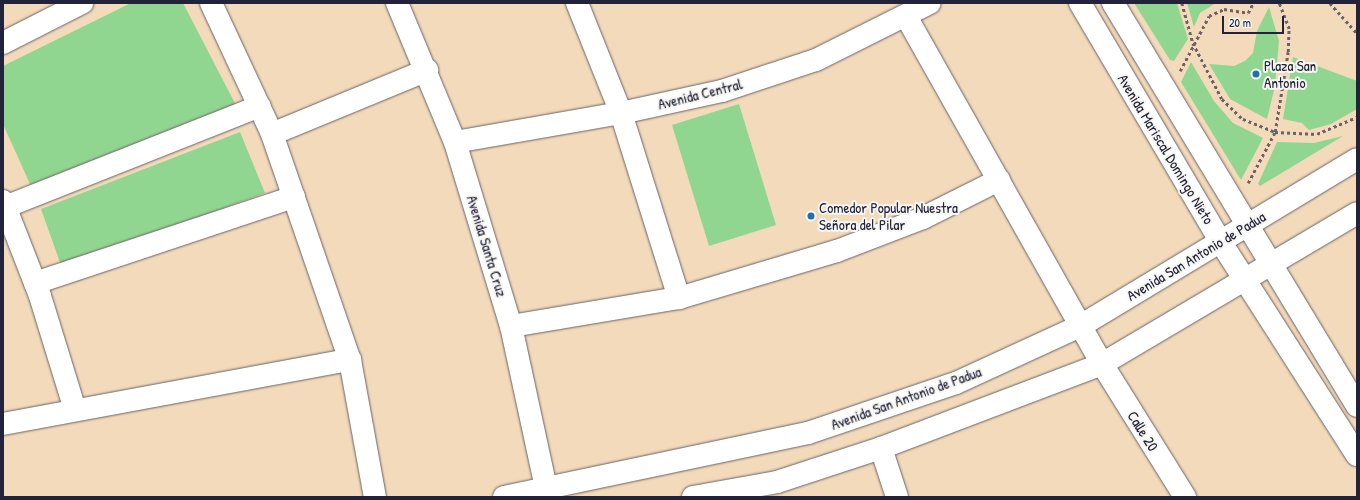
<!DOCTYPE html>
<meta charset="utf-8">
<style>
body{margin:0}
#map{position:relative;width:1360px;height:500px;overflow:hidden;background:#f2daba;font-family:"Patrick Hand",sans-serif}
div>[style]{position:absolute}
.green>*{inset:0;background:#91d690}
.path>*{height:2.5px;margin-top:-1.25px;transform-origin:0;background:repeating-linear-gradient(90deg,#6b6267 0 3px,transparent 0 6px)}
.roads{filter:drop-shadow(0 0 1px #6b6267) drop-shadow(0 0 1px #6b6267)}
.minor>*{height:22px;margin:-11px;padding:0 11px;transform-origin:11px;border-radius:11px;background:#fff}
.dots>*{width:11px;height:11px;translate:-50% -50%;box-sizing:border-box;border:2px solid #f6f6f2;border-radius:50%}
span{translate:-50% -50%;white-space:nowrap;text-align:center;line-height:1.15;-webkit-text-stroke:4px #f6f6f2;paint-order:stroke}
.poi-label{font-size:15px;color:#22223b}
.left{translate:0 -50%;text-align:left}
.street-label{font-size:15px;color:#22223b}
.frame{position:absolute;inset:0;border:4px solid #22223b;pointer-events:none}
.scale{position:absolute;left:1222px;top:16px;width:62px;height:18px;box-sizing:border-box;border:2px solid #22223b;border-top:0;padding-left:5px;font-size:12px;line-height:14px;white-space:nowrap;color:#22223b;-webkit-text-stroke:3px #f6f6f2;paint-order:stroke}
</style>
<div id="map">
<div class="green">
<div style="clip-path:polygon(131px 3px,183px 3px,240px 113px,34px 193px,3px 124px,3px 66px)"></div>
<div style="clip-path:polygon(1134px 3px,1177px 3px,1188px 39px,1174px 61px,1170px 60px)"></div>
<div style="clip-path:polygon(1187px 3px,1216px 3px,1200px 13px,1194px 27px)"></div>
<div style="clip-path:polygon(1269px 7px,1279px 41px,1275px 86px,1267px 119px,1230px 99px,1209px 64px,1234px 66px,1245px 61px,1253px 53px,1257px 31px)"></div>
<div style="clip-path:polygon(1293px 57px,1357px 81px,1357px 109px,1331px 124px,1309px 130px,1302px 123px,1283px 119px)"></div>
<div style="clip-path:polygon(1191px 62px,1214px 101px,1233px 123px,1263px 138px,1241px 180px,1181px 82px)"></div>
<div style="clip-path:polygon(739px 104px,776px 225px,709px 246px,672px 125px)"></div>
<div style="clip-path:polygon(240px 132px,265px 193px,62px 268px,41px 209px)"></div>
<div style="clip-path:polygon(1343px 136px,1260px 186px,1258px 184px,1277px 142px,1314px 143px)"></div>
</div>
<div class="path">
<div style="left:1182px;top:3px;width:41px;rotate:74.6deg"></div>
<div style="left:1193px;top:43px;width:63px;rotate:62.6deg"></div>
<div style="left:1222px;top:99px;width:29px;rotate:44deg"></div>
<div style="left:1243px;top:119px;width:35px;rotate:22deg"></div>
<div style="left:1275px;top:132px;width:42px;rotate:2.7deg"></div>
<div style="left:1317px;top:134px;width:43px;rotate:-23deg"></div>
<div style="left:1330px;top:3px;width:40px;rotate:48deg"></div>
<div style="left:1180px;top:71px;width:62px;rotate:-62.2deg"></div>
<div style="left:1209px;top:16px;width:17px;rotate:-25deg"></div>
<div style="left:1224px;top:9px;width:24px;rotate:9deg"></div>
<div style="left:1248px;top:13px;width:11px;rotate:-63deg"></div>
<div style="left:1248px;top:183px;width:58px;rotate:-62.1deg"></div>
<div style="left:1275px;top:132px;width:81px;rotate:-80.8deg"></div>
<div style="left:1288px;top:52px;width:23px;rotate:-88deg"></div>
<div style="left:1289px;top:29px;width:28px;rotate:-111deg"></div>
</div>
<div class="roads">
<div class="minor">
<div style="left:211px;top:3px;width:145px;rotate:65deg"></div>
<div style="left:272px;top:134px;width:239px;rotate:71deg"></div>
<div style="left:350px;top:360px;width:139px;rotate:79.7deg"></div>
<div style="left:397px;top:3px;width:151px;rotate:67.4deg"></div>
<div style="left:455px;top:142px;width:192px;rotate:73.1deg"></div>
<div style="left:511px;top:326px;width:175px;rotate:77.8deg"></div>
<div style="left:577px;top:3px;width:118px;rotate:68.2deg"></div>
<div style="left:621px;top:113px;width:194px;rotate:72.6deg"></div>
<div style="left:1080px;top:3px;width:276px;rotate:59.5deg"></div>
<div style="left:1220px;top:241px;width:254px;rotate:57.4deg"></div>
<div style="left:1113px;top:3px;width:471px;rotate:58.8deg"></div>
<div style="left:907px;top:18px;width:397px;rotate:60.6deg"></div>
<div style="left:1102px;top:364px;width:157px;rotate:58deg"></div>
<div style="left:3px;top:43px;width:89px;rotate:-26.9deg"></div>
<div style="left:272px;top:134px;width:168px;rotate:-22.4deg"></div>
<div style="left:455px;top:142px;width:169px;rotate:-9.9deg"></div>
<div style="left:621px;top:113px;width:103px;rotate:-12.3deg"></div>
<div style="left:722px;top:91px;width:99px;rotate:-18.3deg"></div>
<div style="left:816px;top:60px;width:127px;rotate:-26.6deg"></div>
<div style="left:3px;top:201px;width:102px;rotate:68.7deg"></div>
<div style="left:40px;top:296px;width:119px;rotate:72.9deg"></div>
<div style="left:5px;top:207px;width:274px;rotate:-21.6deg"></div>
<div style="left:35px;top:283px;width:273px;rotate:-18.4deg"></div>
<div style="left:511px;top:326px;width:170px;rotate:-9.5deg"></div>
<div style="left:679px;top:298px;width:165px;rotate:-16.6deg"></div>
<div style="left:837px;top:251px;width:92px;rotate:-21deg"></div>
<div style="left:923px;top:218px;width:85px;rotate:-26.6deg"></div>
<div style="left:3px;top:424px;width:353px;rotate:-10.5deg"></div>
<div style="left:881px;top:448px;width:52px;rotate:71.9deg"></div>
<div style="left:504px;top:497px;width:311px;rotate:-11.9deg"></div>
<div style="left:808px;top:433px;width:156px;rotate:-18.7deg"></div>
<div style="left:956px;top:383px;width:139px;rotate:-24.7deg"></div>
<div style="left:1082px;top:325px;width:321px;rotate:-31.1deg"></div>
<div style="left:693px;top:497px;width:85px;rotate:-10.1deg"></div>
<div style="left:777px;top:482px;width:109px;rotate:-18.1deg"></div>
<div style="left:881px;top:448px;width:236px;rotate:-20.8deg"></div>
<div style="left:1102px;top:364px;width:296px;rotate:-30.6deg"></div>
</div>
</div>
<div class="dots">
<div style="left:1256px;top:74px;background:#1f6fb2"></div>
<div style="left:811px;top:216px;background:#1f6fb2"></div>
</div>
<div class="poi-label">
<span class="left" style="left:1264px;top:74px">Plaza San<br>Antonio</span>
<span class="left" style="left:819px;top:216px">Comedor Popular Nuestra<br>Señora del Pilar</span>
</div>
<div class="street-label">
<span style="left:700px;top:94px;rotate:-14deg">Avenida Central</span>
<span style="left:1166px;top:149px;rotate:59deg">Avenida Mariscal Domingo Nieto</span>
<span style="left:487px;top:246px;rotate:73deg">Avenida Santa Cruz</span>
<span style="left:1196px;top:256px;rotate:-31deg">Avenida San Antonio de Padua</span>
<span style="left:906px;top:398px;rotate:-20deg">Avenida San Antonio de Padua</span>
<span style="left:1143px;top:431px;rotate:58deg">Calle 20</span>
</div>
<div class="frame"></div>
<div class="scale">20 m</div>
</div>
